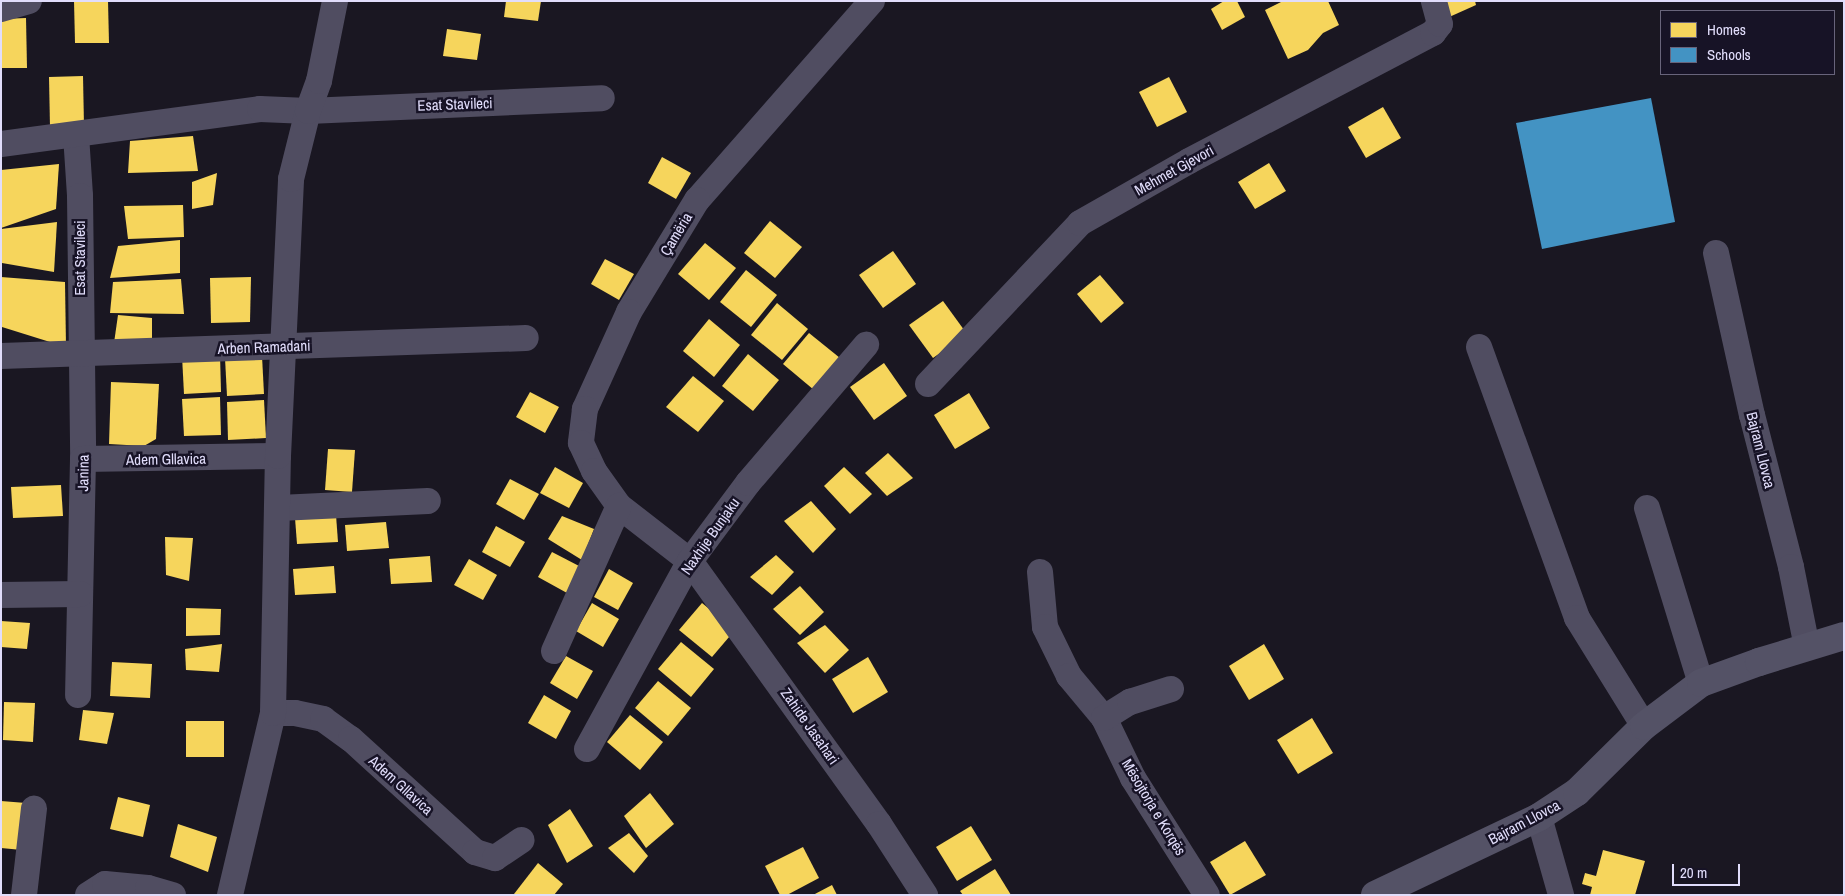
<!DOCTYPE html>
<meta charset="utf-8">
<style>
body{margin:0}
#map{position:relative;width:1845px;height:896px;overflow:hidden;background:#1a1722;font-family:"Archivo Narrow",sans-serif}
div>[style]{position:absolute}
.homes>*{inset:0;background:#f6d55c}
.schools>*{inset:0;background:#4393c3}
.street>*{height:26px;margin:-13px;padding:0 13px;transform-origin:13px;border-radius:13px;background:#504d61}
.secondary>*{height:28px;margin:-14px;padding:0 14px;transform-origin:14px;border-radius:14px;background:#545266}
span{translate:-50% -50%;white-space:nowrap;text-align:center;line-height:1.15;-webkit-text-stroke:5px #171326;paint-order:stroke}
.street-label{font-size:15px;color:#e1ddfb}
.frame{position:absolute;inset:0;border:2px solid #e1ddfb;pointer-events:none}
.legend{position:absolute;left:1660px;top:10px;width:175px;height:65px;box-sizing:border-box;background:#171326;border:1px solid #68647b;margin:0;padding:6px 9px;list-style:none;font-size:15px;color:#e1ddfb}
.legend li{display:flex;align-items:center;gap:10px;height:25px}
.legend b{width:25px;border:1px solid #68647b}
.scale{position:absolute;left:1672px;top:864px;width:68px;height:22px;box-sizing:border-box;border:2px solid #e1ddfb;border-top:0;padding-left:6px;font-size:15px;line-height:18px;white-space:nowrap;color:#e1ddfb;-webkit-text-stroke:4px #171326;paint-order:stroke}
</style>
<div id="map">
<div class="homes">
<div style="clip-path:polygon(74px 1px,108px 1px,109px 43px,75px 43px)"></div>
<div style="clip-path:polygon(506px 1px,541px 1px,538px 21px,504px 17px)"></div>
<div style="clip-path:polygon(1224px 1px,1237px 1px,1245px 17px,1222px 30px,1211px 9px)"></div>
<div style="clip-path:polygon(1283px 1px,1328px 1px,1339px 25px,1323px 33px,1308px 50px,1288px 59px,1265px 10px)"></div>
<div style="clip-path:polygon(1439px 1px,1475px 1px,1476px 5px,1447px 18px)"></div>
<div style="clip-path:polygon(26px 18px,27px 68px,1px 68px,1px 19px)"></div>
<div style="clip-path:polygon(447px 29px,481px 34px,477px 60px,443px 56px)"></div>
<div style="clip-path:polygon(83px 76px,84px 126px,50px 127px,49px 77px)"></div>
<div style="clip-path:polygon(1169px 77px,1187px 112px,1157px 127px,1139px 92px)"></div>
<div style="clip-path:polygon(1383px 107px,1401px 138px,1366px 158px,1348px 127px)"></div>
<div style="clip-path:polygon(193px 136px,198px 171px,128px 173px,130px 141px)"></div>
<div style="clip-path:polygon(662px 157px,691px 173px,676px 199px,648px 183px)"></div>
<div style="clip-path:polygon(1269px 163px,1286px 191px,1255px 209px,1238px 182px)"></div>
<div style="clip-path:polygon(59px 164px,56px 209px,1px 228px,1px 170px)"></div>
<div style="clip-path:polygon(217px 173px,213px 205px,192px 209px,192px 182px)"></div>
<div style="clip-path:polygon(183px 205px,184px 237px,128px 239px,124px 206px)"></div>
<div style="clip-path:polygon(770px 221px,802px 247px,775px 278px,744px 253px)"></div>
<div style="clip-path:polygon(57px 222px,54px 272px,2px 263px,1px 229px)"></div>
<div style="clip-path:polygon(180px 240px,180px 273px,110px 278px,118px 246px)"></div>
<div style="clip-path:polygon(705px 243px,736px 268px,709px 300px,678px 274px)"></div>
<div style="clip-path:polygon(893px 251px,916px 284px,883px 308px,859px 275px)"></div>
<div style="clip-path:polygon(605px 259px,634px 274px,619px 300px,591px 284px)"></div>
<div style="clip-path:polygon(746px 270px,777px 295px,751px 327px,720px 302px)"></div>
<div style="clip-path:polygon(1100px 275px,1124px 303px,1101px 323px,1077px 294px)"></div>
<div style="clip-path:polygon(1px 277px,65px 282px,66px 347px,2px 327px)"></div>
<div style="clip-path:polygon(251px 277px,250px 322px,211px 323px,210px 278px)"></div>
<div style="clip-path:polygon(181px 279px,184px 314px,110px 313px,113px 282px)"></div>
<div style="clip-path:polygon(943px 301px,967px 334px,933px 358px,909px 325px)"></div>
<div style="clip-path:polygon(777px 303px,808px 329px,782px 360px,751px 335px)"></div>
<div style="clip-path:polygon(118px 315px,152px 318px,152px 341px,114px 343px)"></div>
<div style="clip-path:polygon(709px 319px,740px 345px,714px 377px,683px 351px)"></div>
<div style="clip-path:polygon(809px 333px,840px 358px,814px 390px,783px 364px)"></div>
<div style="clip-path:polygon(220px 354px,221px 392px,184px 394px,182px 356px)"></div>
<div style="clip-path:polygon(748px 354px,779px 380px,753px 411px,722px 386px)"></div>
<div style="clip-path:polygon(262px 356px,264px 394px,227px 396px,225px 358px)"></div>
<div style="clip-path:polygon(884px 363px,907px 396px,874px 420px,850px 387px)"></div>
<div style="clip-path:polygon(693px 376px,724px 401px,698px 432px,666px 407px)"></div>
<div style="clip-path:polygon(111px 382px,159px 384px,156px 439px,144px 446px,109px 444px)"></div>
<div style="clip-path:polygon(530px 392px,559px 407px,545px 433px,516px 417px)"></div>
<div style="clip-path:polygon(969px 393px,990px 428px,955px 449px,934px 415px)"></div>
<div style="clip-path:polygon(220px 397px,221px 435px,184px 436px,182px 399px)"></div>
<div style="clip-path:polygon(264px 400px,266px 438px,228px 440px,227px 402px)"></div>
<div style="clip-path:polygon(328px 449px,355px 450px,352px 492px,325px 490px)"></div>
<div style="clip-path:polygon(888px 453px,913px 478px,887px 496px,865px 473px)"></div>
<div style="clip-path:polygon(555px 467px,583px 483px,569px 508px,540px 493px)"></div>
<div style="clip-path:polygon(844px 467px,872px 494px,850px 514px,824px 486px)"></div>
<div style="clip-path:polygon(510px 479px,539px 494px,524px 520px,496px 504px)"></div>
<div style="clip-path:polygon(61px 485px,63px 516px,13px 518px,11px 487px)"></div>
<div style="clip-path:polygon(811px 501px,836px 529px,813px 553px,784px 521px)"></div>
<div style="clip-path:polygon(336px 515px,338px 542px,297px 544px,295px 518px)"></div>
<div style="clip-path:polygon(562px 516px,594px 529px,582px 560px,548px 539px)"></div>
<div style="clip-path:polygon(386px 522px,389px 548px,347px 551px,345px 525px)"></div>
<div style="clip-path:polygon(496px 526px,525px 542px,510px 567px,482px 552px)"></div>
<div style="clip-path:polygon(165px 537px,193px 538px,189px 581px,166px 575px)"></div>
<div style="clip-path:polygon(552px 552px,581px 567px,567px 593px,538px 577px)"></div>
<div style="clip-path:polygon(776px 555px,794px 572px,772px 595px,750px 577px)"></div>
<div style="clip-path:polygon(430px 556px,432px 582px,391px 584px,389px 559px)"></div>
<div style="clip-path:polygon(469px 559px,497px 575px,483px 600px,454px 585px)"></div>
<div style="clip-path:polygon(334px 566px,336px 593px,295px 595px,293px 569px)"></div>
<div style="clip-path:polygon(609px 569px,633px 583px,618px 610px,594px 597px)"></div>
<div style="clip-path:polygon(800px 586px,824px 612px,800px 635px,773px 609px)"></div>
<div style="clip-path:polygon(592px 603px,619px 619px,603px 647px,576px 631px)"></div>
<div style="clip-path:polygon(702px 603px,735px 630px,712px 657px,679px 630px)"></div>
<div style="clip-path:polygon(186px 608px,221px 609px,220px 635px,186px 636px)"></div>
<div style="clip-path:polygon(1px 621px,30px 623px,27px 649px,1px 647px)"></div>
<div style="clip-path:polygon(825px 625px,849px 650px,825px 673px,797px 643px)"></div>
<div style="clip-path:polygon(681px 642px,714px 669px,691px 697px,658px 669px)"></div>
<div style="clip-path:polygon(222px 644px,219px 672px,186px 670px,185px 649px)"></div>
<div style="clip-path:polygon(1264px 644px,1284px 679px,1249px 700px,1229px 666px)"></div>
<div style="clip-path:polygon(566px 656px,593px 671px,577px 699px,550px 683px)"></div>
<div style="clip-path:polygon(868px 657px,888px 692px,853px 713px,832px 679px)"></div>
<div style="clip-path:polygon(112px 662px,152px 664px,150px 698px,110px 696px)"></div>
<div style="clip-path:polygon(658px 681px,691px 708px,668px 736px,635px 708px)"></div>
<div style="clip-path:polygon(544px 695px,571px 711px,556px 739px,528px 723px)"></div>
<div style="clip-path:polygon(4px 702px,35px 703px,33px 742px,3px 740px)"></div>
<div style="clip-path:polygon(83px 710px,114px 713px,107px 744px,79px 740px)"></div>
<div style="clip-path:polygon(630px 715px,663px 742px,640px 770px,607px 742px)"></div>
<div style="clip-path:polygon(1312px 718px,1333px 753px,1298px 774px,1277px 740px)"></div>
<div style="clip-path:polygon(186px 721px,224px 721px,224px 757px,186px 757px)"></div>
<div style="clip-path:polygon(650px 793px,674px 824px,646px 848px,624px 816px)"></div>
<div style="clip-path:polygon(118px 797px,150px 805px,143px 837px,110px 829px)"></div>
<div style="clip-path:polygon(1px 801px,26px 803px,22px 850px,1px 848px)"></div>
<div style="clip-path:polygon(570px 809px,593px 846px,567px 863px,548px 825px)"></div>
<div style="clip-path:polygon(178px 824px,217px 837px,208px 872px,170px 857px)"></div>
<div style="clip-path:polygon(971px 826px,992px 860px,957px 881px,936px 847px)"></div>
<div style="clip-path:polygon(629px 833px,648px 856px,634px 873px,608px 848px)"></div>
<div style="clip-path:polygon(1245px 841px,1266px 875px,1230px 895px,1210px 862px)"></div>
<div style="clip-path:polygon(803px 847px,819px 878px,787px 895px,780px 895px,765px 866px)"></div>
<div style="clip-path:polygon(1603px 850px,1645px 861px,1635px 895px,1590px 895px,1592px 887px,1582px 884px,1585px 873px,1596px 876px)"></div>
<div style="clip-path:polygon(538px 863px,563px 884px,554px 895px,514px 894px)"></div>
<div style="clip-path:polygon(995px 869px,1011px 895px,963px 895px,960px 891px)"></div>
<div style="clip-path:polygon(832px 885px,837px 895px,813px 895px)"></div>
</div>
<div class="schools">
<div style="clip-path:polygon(1651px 98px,1675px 222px,1542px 249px,1516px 123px)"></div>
</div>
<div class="street">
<div style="left:872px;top:1px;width:265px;rotate:131.3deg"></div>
<div style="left:697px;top:200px;width:131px;rotate:121.3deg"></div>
<div style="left:629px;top:312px;width:107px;rotate:114.4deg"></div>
<div style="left:585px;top:409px;width:34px;rotate:97deg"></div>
<div style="left:581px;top:443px;width:31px;rotate:65deg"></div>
<div style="left:594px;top:471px;width:43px;rotate:54.5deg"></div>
<div style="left:619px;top:506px;width:90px;rotate:37.8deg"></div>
<div style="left:690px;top:561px;width:324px;rotate:54.3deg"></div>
<div style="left:879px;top:824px;width:85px;rotate:57.1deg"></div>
<div style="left:1px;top:9px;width:29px;rotate:-16deg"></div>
<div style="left:76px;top:135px;width:61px;rotate:86.2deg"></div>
<div style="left:80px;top:196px;width:263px;rotate:89.3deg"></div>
<div style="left:83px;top:459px;width:236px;rotate:91.2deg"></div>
<div style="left:1px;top:144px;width:261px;rotate:-7.7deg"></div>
<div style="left:260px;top:109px;width:48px;rotate:2.4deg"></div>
<div style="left:308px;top:111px;width:294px;rotate:-2.5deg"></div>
<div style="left:1716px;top:253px;width:166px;rotate:77.5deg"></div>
<div style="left:1752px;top:415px;width:157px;rotate:75.6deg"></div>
<div style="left:1791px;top:567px;width:82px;rotate:78.7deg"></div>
<div style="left:1479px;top:347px;width:288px;rotate:70.1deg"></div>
<div style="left:1577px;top:618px;width:127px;rotate:58.2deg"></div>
<div style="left:1px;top:356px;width:525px;rotate:-1.96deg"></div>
<div style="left:928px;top:384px;width:221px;rotate:-46.6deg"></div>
<div style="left:1080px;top:223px;width:125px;rotate:-29.6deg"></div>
<div style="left:1189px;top:161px;width:276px;rotate:-27.7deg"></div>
<div style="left:1433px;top:33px;width:11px;rotate:-52deg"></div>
<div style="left:1440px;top:24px;width:24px;rotate:-105deg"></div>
<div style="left:83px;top:459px;width:195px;rotate:-0.9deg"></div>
<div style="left:279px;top:508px;width:149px;rotate:-2.7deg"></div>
<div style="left:1647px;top:508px;width:183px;rotate:72.9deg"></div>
<div style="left:1040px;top:572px;width:55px;rotate:84.8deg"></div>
<div style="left:1045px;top:627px;width:55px;rotate:63.9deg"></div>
<div style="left:1069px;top:676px;width:55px;rotate:50.2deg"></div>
<div style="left:1104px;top:718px;width:67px;rotate:64.2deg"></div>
<div style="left:1133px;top:778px;width:138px;rotate:57.7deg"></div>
<div style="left:1px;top:595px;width:79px;rotate:-0.7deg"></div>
<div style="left:554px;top:651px;width:159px;rotate:-65.9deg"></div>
<div style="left:273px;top:713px;width:22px"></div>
<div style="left:295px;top:713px;width:29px;rotate:12deg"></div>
<div style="left:323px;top:719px;width:34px;rotate:36deg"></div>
<div style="left:351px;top:739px;width:168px;rotate:42.3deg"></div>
<div style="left:475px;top:852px;width:21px;rotate:17deg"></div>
<div style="left:495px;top:858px;width:32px;rotate:-34deg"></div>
<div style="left:1104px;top:718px;width:31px;rotate:-32deg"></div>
<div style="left:1130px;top:702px;width:43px;rotate:-17.6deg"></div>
<div style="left:587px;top:749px;width:214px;rotate:-61.3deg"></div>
<div style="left:690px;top:561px;width:97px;rotate:-53.4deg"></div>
<div style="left:748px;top:483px;width:182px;rotate:-49.5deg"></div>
<div style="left:1539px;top:817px;width:81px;rotate:74.2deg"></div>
<div style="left:24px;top:895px;width:87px;rotate:-83.4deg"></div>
<div style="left:88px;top:895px;width:20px;rotate:-33deg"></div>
<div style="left:105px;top:884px;width:43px;rotate:5.3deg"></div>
<div style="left:148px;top:888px;width:26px;rotate:16deg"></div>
<div style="left:230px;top:895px;width:187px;rotate:-76.7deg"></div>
<div style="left:273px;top:713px;width:257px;rotate:-88.9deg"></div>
<div style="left:278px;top:456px;width:277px;rotate:-87.3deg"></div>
<div style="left:291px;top:179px;width:70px;rotate:-76deg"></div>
<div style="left:308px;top:111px;width:32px;rotate:-70deg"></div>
<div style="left:319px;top:81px;width:82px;rotate:-78.7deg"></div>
</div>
<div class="secondary">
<div style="left:1375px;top:895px;width:182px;rotate:-25.4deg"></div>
<div style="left:1539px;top:817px;width:45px;rotate:-33.3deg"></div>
<div style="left:1577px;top:792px;width:94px;rotate:-44.6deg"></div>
<div style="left:1644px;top:726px;width:71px;rotate:-37deg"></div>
<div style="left:1701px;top:683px;width:62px;rotate:-19.9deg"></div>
<div style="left:1759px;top:662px;width:89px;rotate:-17deg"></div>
</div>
<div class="street-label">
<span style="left:455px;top:104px;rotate:-2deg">Esat Stavileci</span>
<span style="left:1174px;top:170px;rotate:-29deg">Mehmet Gjevori</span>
<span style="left:676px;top:234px;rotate:-59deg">Çamëria</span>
<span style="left:80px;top:258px;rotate:-90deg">Esat Stavileci</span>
<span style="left:264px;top:347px;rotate:-2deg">Arben Ramadani</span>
<span style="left:1761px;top:450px;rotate:76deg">Bajram Llovca</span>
<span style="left:166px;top:459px;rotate:-1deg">Adem Gllavica</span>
<span style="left:83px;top:473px;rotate:-89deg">Janina</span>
<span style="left:710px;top:536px;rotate:-55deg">Naxhije Bunjaku</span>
<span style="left:810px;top:726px;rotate:55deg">Zahide Jasahari</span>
<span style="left:401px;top:785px;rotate:42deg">Adem Gllavica</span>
<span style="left:1154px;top:807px;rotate:59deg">Mësojtorja e Korqës</span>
<span style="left:1524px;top:822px;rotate:-28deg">Bajram Llovca</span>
</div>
<div class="frame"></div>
<ul class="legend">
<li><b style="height:14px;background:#f6d55c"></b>Homes</li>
<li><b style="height:14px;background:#4393c3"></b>Schools</li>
</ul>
<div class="scale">20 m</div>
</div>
